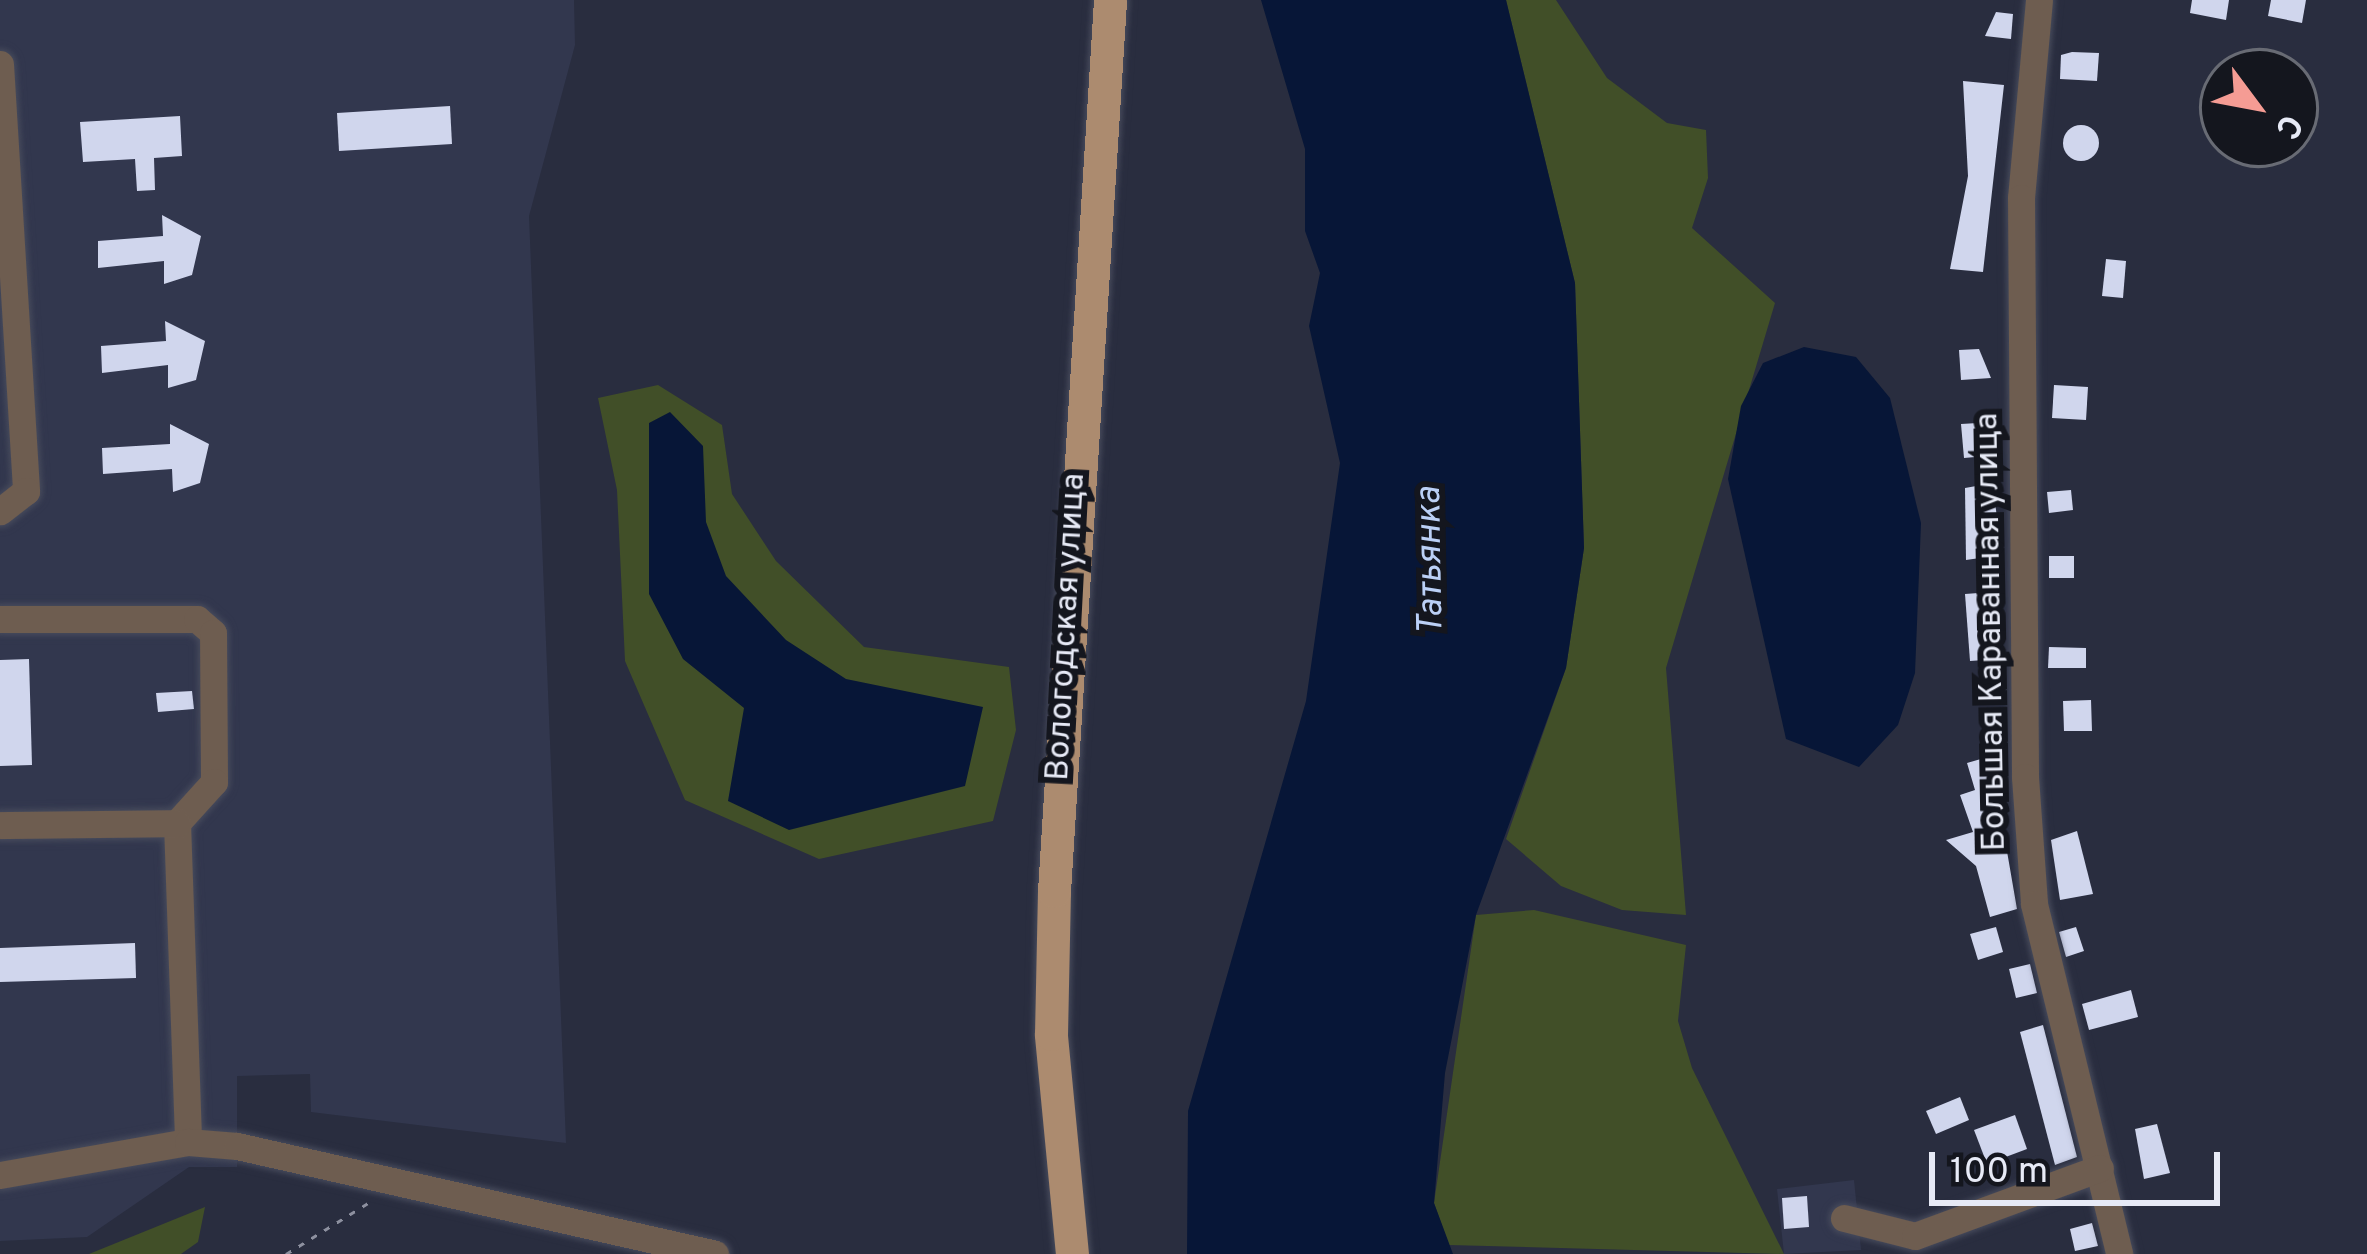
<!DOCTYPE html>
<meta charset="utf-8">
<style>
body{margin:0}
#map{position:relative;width:2367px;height:1254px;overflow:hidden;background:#292d3f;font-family:Overpass,sans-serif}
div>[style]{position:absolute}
.built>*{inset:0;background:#32374e}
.green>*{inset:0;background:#414f28}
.water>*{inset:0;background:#071637}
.building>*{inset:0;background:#d0d6ed}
.round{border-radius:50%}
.path>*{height:3px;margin-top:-1.5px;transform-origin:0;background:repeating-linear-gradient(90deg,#8d909f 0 6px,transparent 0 15px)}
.roads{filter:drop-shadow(0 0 3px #474b5c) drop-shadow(0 0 3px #474b5c)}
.minor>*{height:27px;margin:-13.5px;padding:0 13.5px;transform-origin:13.5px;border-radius:13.5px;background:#6e5d50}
.major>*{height:33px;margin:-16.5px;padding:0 16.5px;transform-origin:16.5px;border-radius:16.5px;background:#ac8b6f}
span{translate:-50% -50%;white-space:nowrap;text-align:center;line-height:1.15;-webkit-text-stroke:12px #14161e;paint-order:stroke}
.street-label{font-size:33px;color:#e7eaf6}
.water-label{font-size:36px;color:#bbd0f6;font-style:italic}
.north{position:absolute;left:2199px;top:48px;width:120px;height:120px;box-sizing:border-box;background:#14161e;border:3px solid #686b74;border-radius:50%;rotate:122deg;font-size:33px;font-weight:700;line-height:48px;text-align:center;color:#e7eaf6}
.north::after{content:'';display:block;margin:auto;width:42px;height:54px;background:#f59c94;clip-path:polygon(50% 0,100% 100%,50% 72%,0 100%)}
.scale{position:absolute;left:1929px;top:1152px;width:291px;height:54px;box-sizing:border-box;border:6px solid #e7eaf6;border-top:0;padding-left:15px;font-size:36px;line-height:42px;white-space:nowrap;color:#e7eaf6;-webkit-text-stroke:9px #14161e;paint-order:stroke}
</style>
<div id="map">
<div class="built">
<div style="clip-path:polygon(0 0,574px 0,575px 45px,529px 216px,566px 1143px,311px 1112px,310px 1074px,237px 1076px,237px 1167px,189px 1167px,87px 1237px,0 1241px)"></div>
<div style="clip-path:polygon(1854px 1180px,1861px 1250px,1784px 1254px,1777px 1189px)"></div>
</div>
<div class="green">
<div style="clip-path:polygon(1506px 0,1556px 0,1607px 78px,1667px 123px,1706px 130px,1708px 178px,1692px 228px,1775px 303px,1666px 668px,1686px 915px,1622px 910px,1561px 886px,1506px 839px,1566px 668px,1584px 548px,1575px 283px)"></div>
<div style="clip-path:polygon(658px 385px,722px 425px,732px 494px,776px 561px,864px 647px,1009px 667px,1016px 730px,993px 821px,819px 859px,685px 800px,625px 661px,617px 490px,598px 398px)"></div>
<div style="clip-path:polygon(1534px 910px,1686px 945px,1678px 1021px,1692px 1068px,1784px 1254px,1449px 1245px,1434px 1203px,1476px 915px)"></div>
<div style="clip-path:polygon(205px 1207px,198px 1242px,181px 1254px,89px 1254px)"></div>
</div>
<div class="water">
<div style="clip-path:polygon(1261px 0,1506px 0,1575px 283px,1584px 548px,1566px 668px,1476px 915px,1445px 1073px,1434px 1203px,1453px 1254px,1187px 1254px,1188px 1111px,1306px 701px,1340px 463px,1309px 326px,1320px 273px,1305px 231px,1305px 149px)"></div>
<div style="clip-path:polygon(1804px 347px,1856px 357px,1890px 398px,1921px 523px,1915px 673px,1898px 725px,1859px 767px,1786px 739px,1728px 479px,1741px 406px,1763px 363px)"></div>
<div style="clip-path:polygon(670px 412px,703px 446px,706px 522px,726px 576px,786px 640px,846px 679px,983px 707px,965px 786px,789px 830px,728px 801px,744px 708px,683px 659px,649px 594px,649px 423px)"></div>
</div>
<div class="building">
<div style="clip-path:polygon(2192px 0,2229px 0,2226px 20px,2190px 13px)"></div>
<div style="clip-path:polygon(2271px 0,2306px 0,2302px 23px,2268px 16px)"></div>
<div style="clip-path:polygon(1996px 12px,2013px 14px,2011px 39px,1985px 36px)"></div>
<div style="clip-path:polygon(2072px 52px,2099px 53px,2097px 81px,2060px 79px,2061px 55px)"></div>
<div style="clip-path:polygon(1963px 81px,2004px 85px,1983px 272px,1950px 269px,1968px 176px)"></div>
<div style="clip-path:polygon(450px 106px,452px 144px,339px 151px,337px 113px)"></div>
<div style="clip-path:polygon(180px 116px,182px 156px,154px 158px,155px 190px,137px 191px,135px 159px,83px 162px,80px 122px)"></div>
<div class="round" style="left:2063px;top:125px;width:36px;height:36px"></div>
<div style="clip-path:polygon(162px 215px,201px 236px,192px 275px,164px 284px,164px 261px,98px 268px,98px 241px,163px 236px)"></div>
<div style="clip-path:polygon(2106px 259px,2126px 261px,2123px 298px,2102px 296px)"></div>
<div style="clip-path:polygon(165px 321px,205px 341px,196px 380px,168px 388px,168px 365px,102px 373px,101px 346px,166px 341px)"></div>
<div style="clip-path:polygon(1979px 349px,1991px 378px,1961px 380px,1959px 350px)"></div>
<div style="clip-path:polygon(2054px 385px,2088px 387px,2086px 420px,2052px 418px)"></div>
<div style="clip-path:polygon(1995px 422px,1998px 455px,1964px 458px,1961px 424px)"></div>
<div style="clip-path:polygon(170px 424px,209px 444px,200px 483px,173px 492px,172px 469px,103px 474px,102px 448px,170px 444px)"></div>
<div style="clip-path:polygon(1993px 483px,2001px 555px,1966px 560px,1965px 488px)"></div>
<div style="clip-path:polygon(2071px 490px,2073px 510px,2049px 513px,2047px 492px)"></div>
<div style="clip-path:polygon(2049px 556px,2074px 556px,2074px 578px,2049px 578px)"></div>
<div style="clip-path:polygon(1992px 592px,1999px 659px,1970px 661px,1965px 594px)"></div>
<div style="clip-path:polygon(2049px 647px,2086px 648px,2086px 668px,2048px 668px)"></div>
<div style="clip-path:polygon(29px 659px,32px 765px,0 766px,0 660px)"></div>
<div style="clip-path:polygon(192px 691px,194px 709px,158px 712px,156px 693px)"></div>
<div style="clip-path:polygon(2091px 700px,2092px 731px,2064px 731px,2063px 701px)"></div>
<div style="clip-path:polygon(1998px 754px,2004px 802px,1985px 809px,1992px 837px,2004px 834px,2017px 909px,1990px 917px,1976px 866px,1946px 840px,1973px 832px,1960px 795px,1975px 790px,1967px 763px)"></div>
<div style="clip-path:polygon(2077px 831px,2093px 894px,2060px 900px,2051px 840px)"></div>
<div style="clip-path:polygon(1996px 927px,2003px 952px,1978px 960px,1970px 934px)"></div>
<div style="clip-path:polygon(2076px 927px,2084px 951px,2066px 957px,2059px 932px)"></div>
<div style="clip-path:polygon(135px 943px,136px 978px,0 982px,0 948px)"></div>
<div style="clip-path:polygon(2030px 964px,2037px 993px,2016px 998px,2009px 969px)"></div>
<div style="clip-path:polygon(2131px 990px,2138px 1017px,2089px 1030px,2082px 1004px)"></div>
<div style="clip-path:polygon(2043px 1025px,2077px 1157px,2055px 1165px,2020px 1032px)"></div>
<div style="clip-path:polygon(1960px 1097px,1969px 1120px,1936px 1134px,1926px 1111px)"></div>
<div style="clip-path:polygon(2015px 1115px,2027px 1149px,1987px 1164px,1974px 1130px)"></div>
<div style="clip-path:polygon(2157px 1124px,2170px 1173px,2144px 1179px,2135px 1129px)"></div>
<div style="clip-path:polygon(1807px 1196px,1809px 1227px,1784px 1229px,1782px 1198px)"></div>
<div style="clip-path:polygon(2092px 1223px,2098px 1246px,2075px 1251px,2070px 1229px)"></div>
</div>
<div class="path">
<div style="left:286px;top:1254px;width:99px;rotate:-31.8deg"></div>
</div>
<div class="roads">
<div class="minor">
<div style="left:2039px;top:0;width:199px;rotate:95.2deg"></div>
<div style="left:2021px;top:198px;width:579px;rotate:89.6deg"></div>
<div style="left:2025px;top:777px;width:127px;rotate:85.9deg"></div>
<div style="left:2034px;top:904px;width:360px;rotate:76.3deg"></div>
<div style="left:0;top:64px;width:428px;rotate:86.5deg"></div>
<div style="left:26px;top:491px;width:33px;rotate:142deg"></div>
<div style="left:0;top:619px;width:197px"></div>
<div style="left:197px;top:619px;width:21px;rotate:41deg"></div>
<div style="left:213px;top:633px;width:149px;rotate:89.6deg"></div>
<div style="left:214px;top:782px;width:55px;rotate:132.1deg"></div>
<div style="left:177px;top:823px;width:319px;rotate:88deg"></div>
<div style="left:0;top:825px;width:177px;rotate:-0.6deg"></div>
<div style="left:0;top:1175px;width:191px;rotate:-10deg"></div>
<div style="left:188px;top:1142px;width:49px;rotate:4.7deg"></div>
<div style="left:237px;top:1146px;width:490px;rotate:12.7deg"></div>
<div style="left:1844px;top:1218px;width:73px;rotate:14.2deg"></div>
<div style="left:1915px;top:1236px;width:197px;rotate:-20.2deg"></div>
</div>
<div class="major">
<div style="left:1072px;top:1254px;width:221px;rotate:-95.5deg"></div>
<div style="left:1051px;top:1034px;width:143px;rotate:-88.8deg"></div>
<div style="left:1054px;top:891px;width:893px;rotate:-86.4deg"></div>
</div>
</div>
<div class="street-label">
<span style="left:1068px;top:627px;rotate:-87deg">Вологодская улица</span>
<span style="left:1993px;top:632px;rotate:-91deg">Большая Караванная улица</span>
</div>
<div class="water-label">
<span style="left:1432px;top:561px;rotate:-91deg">Татьянка</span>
</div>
<div class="north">С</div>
<div class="scale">100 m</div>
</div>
